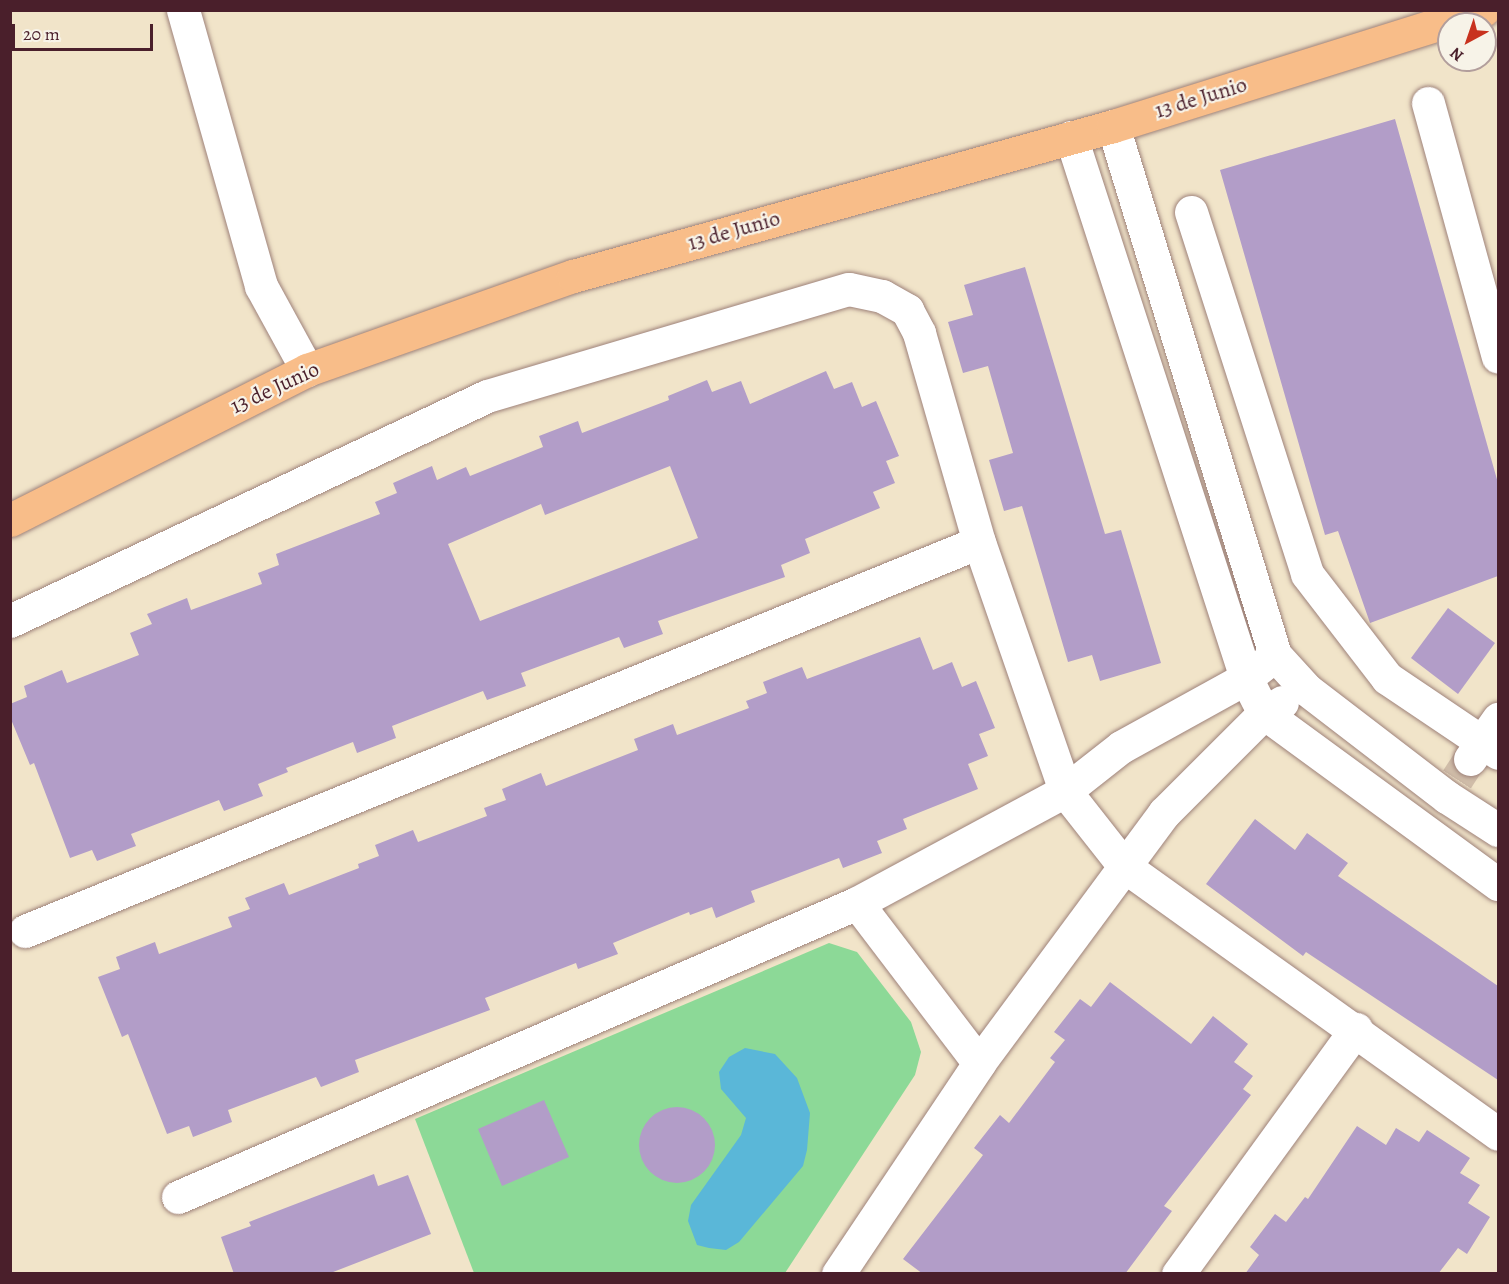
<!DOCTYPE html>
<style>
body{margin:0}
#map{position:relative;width:1509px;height:1284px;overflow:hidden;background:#f1e4c9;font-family:Alegreya,serif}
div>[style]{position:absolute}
.green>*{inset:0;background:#8cd997}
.water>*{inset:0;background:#5ab7d8}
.building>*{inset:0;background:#b29dc8}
.round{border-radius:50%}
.minor-tunnel>*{height:33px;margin-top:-16.5px;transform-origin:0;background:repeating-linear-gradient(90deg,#d0bda9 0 33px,transparent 0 49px)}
.roads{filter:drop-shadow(0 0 2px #9e827a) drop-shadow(0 0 2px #9e827a)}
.minor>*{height:33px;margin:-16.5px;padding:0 16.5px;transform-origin:16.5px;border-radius:16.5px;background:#fff}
.major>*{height:33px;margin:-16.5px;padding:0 16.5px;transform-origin:16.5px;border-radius:16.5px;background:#f8bd89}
span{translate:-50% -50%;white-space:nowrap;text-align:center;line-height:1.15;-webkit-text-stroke:4.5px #f7f3e8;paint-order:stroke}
.street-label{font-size:22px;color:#4a1f2b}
.frame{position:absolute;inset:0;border:12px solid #4a1f2b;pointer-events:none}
.north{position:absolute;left:1437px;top:12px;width:60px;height:60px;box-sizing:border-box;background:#f7f3e8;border:2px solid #b29e9c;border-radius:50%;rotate:220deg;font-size:16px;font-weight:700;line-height:24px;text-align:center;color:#4a1f2b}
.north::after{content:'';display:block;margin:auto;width:21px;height:27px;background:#c8321e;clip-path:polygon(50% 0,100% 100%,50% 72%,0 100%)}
.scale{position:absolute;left:12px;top:24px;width:141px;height:27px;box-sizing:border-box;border:3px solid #4a1f2b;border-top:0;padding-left:8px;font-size:18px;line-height:21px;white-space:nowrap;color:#4a1f2b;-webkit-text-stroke:4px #f7f3e8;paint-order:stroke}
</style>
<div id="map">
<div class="green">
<div style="clip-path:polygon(829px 943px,857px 952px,911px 1022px,921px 1052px,915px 1075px,785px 1273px,474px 1273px,415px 1119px)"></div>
</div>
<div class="water">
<div style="clip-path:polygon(745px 1048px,775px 1054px,797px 1078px,810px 1113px,807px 1150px,803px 1166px,739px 1242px,726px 1250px,709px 1248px,697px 1245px,688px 1221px,691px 1205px,741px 1135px,746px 1118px,721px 1089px,719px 1072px,729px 1057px)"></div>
</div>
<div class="building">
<div style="clip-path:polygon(1395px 119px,1498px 483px,1498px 576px,1370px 623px,1338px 531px,1325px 535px,1220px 170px)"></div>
<div style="clip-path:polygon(1025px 267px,1105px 534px,1121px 530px,1161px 663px,1100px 681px,1092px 655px,1068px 662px,1022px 506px,1004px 511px,989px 460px,1013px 453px,988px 366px,963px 373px,948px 322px,973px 315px,964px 285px)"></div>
<div style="clip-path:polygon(evenodd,826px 371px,834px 389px,852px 382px,862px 407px,876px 401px,899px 456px,886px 461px,895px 483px,873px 492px,880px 508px,805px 539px,810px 553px,781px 565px,785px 577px,658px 621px,663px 634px,624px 648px,619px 637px,521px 673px,526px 686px,487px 700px,483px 691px,392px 726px,396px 738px,357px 753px,353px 742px,286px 768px,288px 772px,258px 784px,263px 796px,224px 811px,219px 800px,131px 834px,136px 846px,97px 861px,92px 850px,70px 858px,34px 763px,30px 765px,10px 717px,10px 704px,27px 697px,24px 686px,62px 670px,67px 683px,139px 655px,130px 633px,152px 624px,147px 614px,187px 598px,191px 610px,262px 584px,258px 573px,279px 565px,276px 554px,380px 514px,375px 502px,397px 493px,393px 483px,432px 466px,437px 480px,466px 467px,470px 476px,543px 447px,539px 436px,578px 421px,582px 433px,669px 400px,668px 396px,707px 380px,712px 392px,741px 381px,750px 404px,826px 371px,670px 466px,698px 538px,480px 621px,448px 544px,541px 504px,545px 515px,670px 466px)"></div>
<div style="clip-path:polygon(1448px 608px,1495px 643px,1458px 694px,1411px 658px)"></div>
<div style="clip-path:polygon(920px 637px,933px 670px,952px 662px,962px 687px,976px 681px,995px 728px,979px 734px,988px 756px,968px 764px,978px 789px,903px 819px,907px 829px,877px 841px,882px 853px,843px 868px,839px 858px,751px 891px,755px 902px,716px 918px,712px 907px,690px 915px,689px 912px,613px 943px,618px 954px,578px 969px,576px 963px,485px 998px,490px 1010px,355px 1060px,359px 1072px,321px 1087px,316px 1077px,228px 1110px,232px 1122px,193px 1137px,189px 1126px,167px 1134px,128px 1034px,122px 1037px,98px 977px,120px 969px,116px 957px,155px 942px,159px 954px,232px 927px,228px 917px,250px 909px,245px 898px,284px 883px,289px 895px,359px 868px,358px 864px,379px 856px,375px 845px,413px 830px,418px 842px,487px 816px,484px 808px,506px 800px,502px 789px,541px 773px,546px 786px,638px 750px,634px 739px,673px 724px,677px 735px,749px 708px,746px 701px,767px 693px,763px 682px,802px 667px,807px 679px)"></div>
<div style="clip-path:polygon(1255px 819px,1295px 850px,1307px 833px,1348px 863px,1338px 876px,1498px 986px,1498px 1080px,1306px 952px,1303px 956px,1206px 884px)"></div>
<div style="clip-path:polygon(1110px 982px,1191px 1044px,1213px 1016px,1248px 1044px,1234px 1062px,1253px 1076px,1243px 1089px,1251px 1095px,1164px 1206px,1172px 1211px,1125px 1274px,923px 1274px,903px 1259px,983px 1155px,974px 1148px,1000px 1115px,1009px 1123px,1055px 1062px,1050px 1058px,1065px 1040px,1054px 1032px,1080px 999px,1091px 1007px)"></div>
<div style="clip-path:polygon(544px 1100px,569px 1157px,502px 1186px,478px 1129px)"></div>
<div class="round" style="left:639px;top:1107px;width:76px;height:76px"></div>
<div style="clip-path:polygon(1357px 1126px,1386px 1145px,1396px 1128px,1419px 1142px,1427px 1130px,1470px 1158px,1460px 1173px,1480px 1185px,1468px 1203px,1490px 1217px,1467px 1254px,1458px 1248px,1438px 1274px,1245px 1274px,1259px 1255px,1250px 1247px,1275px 1214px,1286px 1222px,1305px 1197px,1308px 1199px)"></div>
<div style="clip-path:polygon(374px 1174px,378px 1186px,408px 1175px,431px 1234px,328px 1274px,234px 1274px,221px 1237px,251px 1226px,249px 1222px)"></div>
</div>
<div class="minor-tunnel">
<div style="left:1457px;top:779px;width:24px;rotate:-57deg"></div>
</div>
<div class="roads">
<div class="minor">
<div style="left:183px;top:10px;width:287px;rotate:74.2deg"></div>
<div style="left:261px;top:286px;width:96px;rotate:61.3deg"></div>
<div style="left:1428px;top:103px;width:263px;rotate:74.6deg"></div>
<div style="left:1113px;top:126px;width:553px;rotate:72.97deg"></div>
<div style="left:1275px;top:655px;width:46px;rotate:47.6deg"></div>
<div style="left:1306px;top:689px;width:178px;rotate:37.5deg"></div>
<div style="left:1447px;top:797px;width:61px;rotate:32.9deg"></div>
<div style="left:1071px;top:137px;width:569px;rotate:72.07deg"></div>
<div style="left:1246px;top:678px;width:39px;rotate:63deg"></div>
<div style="left:1264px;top:713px;width:290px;rotate:36.2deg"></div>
<div style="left:1191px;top:212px;width:380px;rotate:72.2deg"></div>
<div style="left:1307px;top:574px;width:131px;rotate:52.4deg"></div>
<div style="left:1387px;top:678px;width:134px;rotate:34deg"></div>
<div style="left:10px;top:621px;width:527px;rotate:-25.25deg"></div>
<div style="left:487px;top:396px;width:377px;rotate:-16.5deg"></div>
<div style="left:849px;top:289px;width:34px;rotate:12deg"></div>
<div style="left:882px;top:296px;width:29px;rotate:29deg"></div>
<div style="left:907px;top:310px;width:26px;rotate:62deg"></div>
<div style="left:919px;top:333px;width:217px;rotate:74deg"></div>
<div style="left:979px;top:542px;width:263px;rotate:70.9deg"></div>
<div style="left:1065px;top:791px;width:95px;rotate:51.8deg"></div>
<div style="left:1124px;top:866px;width:460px;rotate:35.6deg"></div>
<div style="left:1470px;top:759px;width:49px;rotate:-55deg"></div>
<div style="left:857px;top:903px;width:201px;rotate:52.7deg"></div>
<div style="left:25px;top:931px;width:1030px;rotate:-22.18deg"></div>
<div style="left:178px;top:1197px;width:740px;rotate:-23.41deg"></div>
<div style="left:857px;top:903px;width:236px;rotate:-28.3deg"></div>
<div style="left:1065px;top:791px;width:71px;rotate:-38.2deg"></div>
<div style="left:1121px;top:747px;width:143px;rotate:-28.9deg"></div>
<div style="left:1246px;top:678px;width:37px;rotate:-38deg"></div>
<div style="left:838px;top:1274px;width:254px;rotate:-56.2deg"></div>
<div style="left:979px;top:1063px;width:311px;rotate:-53.5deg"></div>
<div style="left:1164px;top:813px;width:141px;rotate:-45deg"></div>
<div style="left:1264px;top:713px;width:21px;rotate:-31deg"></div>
<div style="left:1178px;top:1274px;width:303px;rotate:-54deg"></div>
</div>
<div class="major">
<div style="left:10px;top:520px;width:333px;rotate:-26.8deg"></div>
<div style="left:307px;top:370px;width:282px;rotate:-19.5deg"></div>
<div style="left:573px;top:276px;width:560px;rotate:-15.52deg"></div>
<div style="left:1113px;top:126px;width:388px;rotate:-17.4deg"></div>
</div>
</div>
<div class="street-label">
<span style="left:1201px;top:98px;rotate:-17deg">13 de Junio</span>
<span style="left:734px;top:231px;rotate:-16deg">13 de Junio</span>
<span style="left:275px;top:388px;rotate:-25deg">13 de Junio</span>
</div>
<div class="frame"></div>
<div class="north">N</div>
<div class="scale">20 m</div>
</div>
